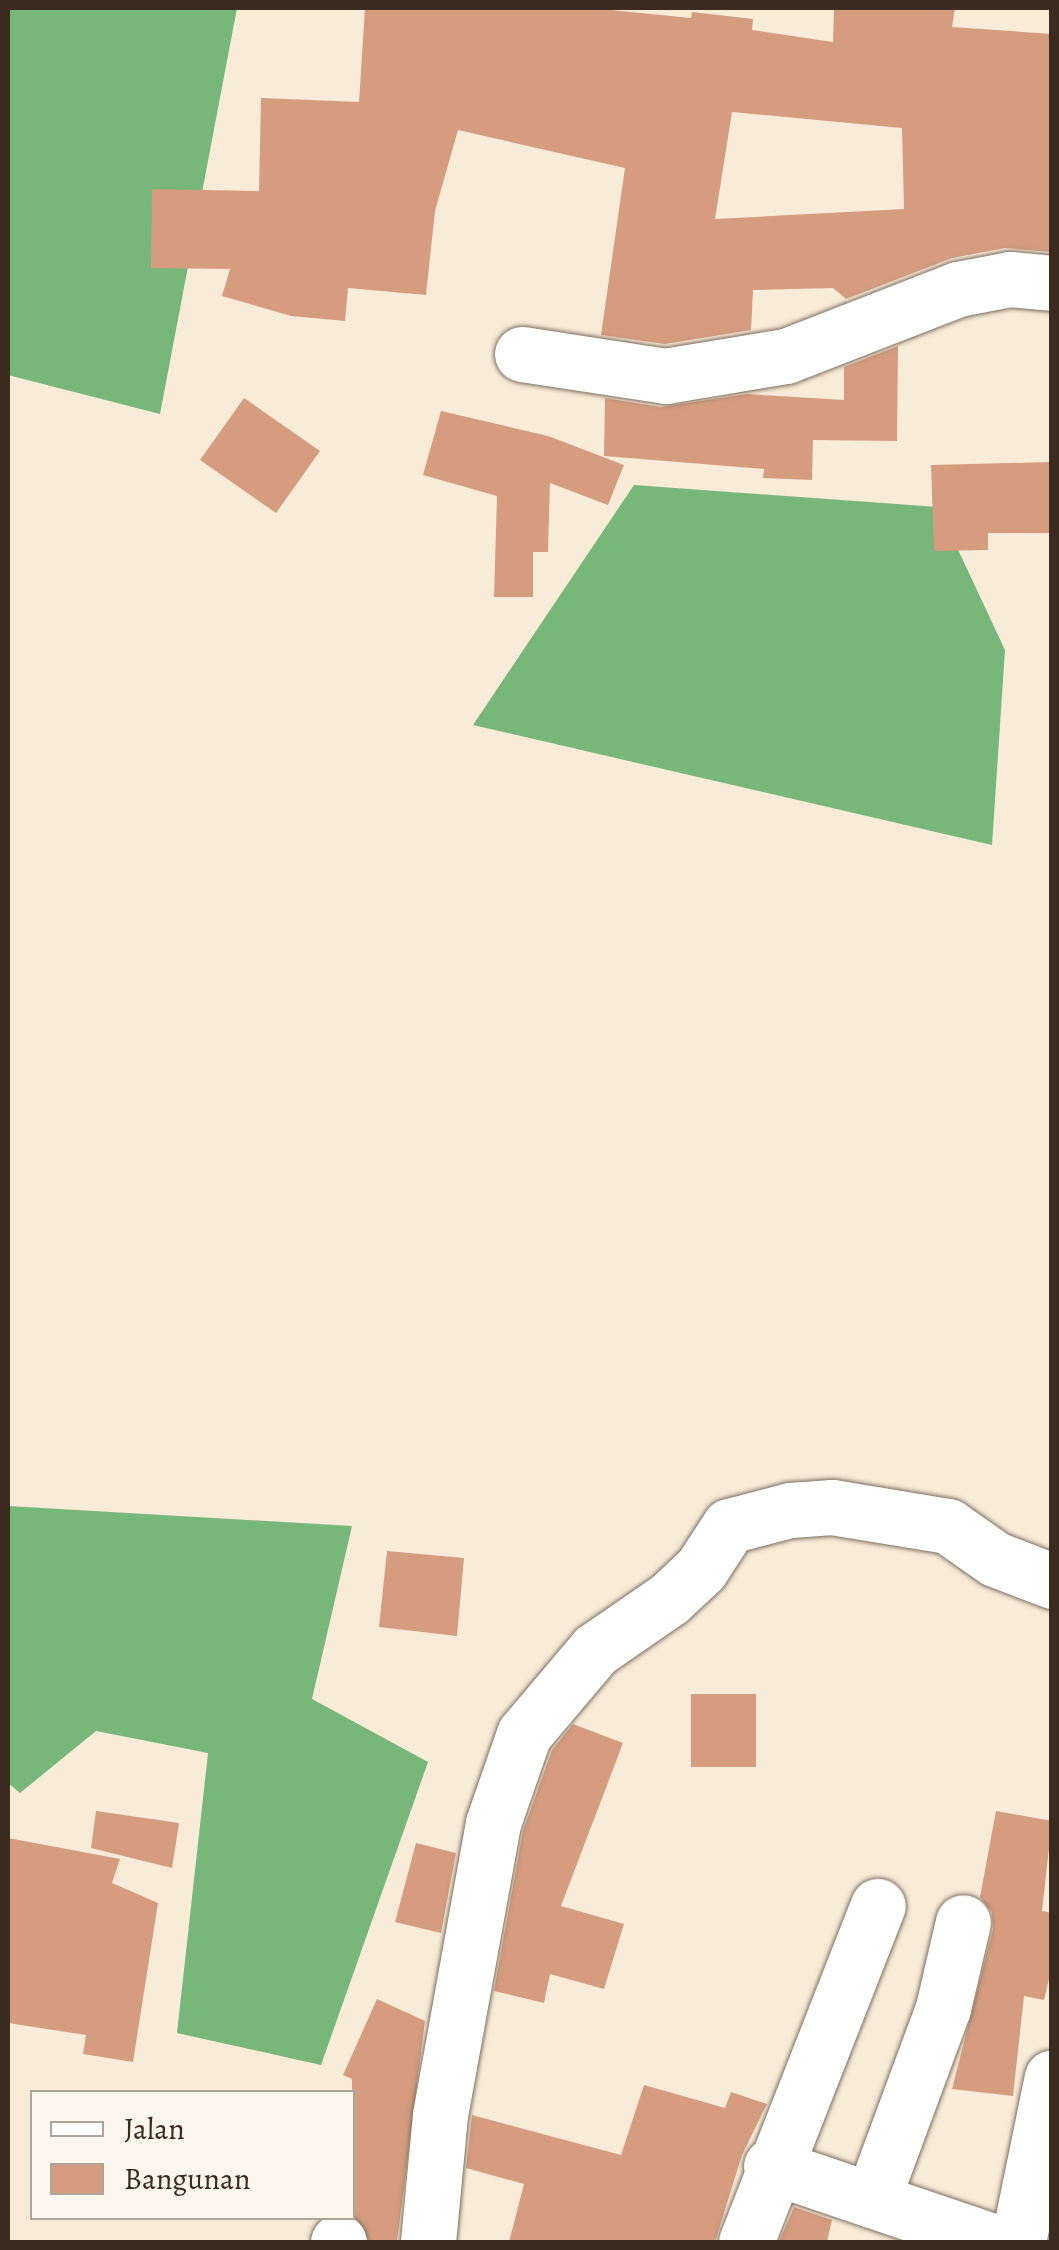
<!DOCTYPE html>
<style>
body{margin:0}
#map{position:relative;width:1059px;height:2250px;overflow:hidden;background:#f8ebd8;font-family:Alegreya,serif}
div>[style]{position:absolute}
.forest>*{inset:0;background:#77b779}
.building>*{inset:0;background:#d59c7f}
.roads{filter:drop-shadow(0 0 2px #7d6e5f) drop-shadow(0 0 2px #7d6e5f)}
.street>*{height:55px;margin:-27.5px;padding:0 27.5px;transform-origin:27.5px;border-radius:27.5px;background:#fff}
span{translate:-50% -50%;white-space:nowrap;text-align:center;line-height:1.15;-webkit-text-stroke:9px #fbf7ec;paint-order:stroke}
.frame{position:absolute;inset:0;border:10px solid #3b2a1e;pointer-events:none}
.legend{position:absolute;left:30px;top:2090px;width:325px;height:130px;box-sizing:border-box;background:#fbf7ec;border:2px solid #aea59a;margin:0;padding:12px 18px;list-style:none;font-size:30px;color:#3b2a1e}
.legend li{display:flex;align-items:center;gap:20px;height:50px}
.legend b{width:50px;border:2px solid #aea59a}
</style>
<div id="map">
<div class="forest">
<div style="clip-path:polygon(8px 8px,237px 8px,160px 414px,8px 375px)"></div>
<div style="clip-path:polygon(634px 485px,938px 507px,1005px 650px,992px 845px,473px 725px)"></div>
<div style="clip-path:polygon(8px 1506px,352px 1526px,312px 1699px,428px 1762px,321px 2065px,177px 2033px,208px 1753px,96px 1731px,20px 1793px,8px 1783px)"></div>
</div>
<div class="building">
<div style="clip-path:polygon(evenodd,365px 8px,590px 8px,691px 18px,692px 12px,753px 19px,752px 30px,833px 42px,834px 8px,955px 8px,952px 27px,1052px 34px,1052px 252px,1005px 248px,952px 258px,846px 299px,833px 288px,753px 290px,751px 330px,665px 344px,601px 335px,625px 168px,458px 130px,435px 211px,426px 295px,348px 288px,345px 321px,291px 316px,222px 296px,230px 269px,151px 268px,152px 189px,259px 191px,261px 98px,359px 102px,365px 8px,732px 112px,902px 128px,904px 209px,715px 219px,732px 112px)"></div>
<div style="clip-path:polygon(898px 346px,897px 441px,813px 440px,812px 480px,763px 478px,764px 469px,604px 456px,605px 398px,661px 407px,747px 394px,844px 400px,844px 367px)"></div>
<div style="clip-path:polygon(244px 398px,320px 451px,276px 513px,200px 460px)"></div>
<div style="clip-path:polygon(441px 411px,548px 436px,624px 465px,608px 505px,550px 483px,548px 552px,533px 552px,533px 597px,494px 597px,497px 496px,423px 475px)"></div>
<div style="clip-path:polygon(1052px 462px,1052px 533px,988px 533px,988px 550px,934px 551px,931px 465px)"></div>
<div style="clip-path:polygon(387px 1551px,464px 1558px,457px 1636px,379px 1627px)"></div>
<div style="clip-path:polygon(691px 1694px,756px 1694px,756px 1767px,691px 1767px)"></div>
<div style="clip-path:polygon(573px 1724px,623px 1743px,561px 1906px,624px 1924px,604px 1989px,550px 1974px,544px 2003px,494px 1991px,523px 1831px,552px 1750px)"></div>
<div style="clip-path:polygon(96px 1811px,179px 1823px,172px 1868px,91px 1848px)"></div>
<div style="clip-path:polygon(996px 1811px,1052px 1821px,1042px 1911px,1052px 1913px,1052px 1966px,1044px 2000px,1024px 1996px,1013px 2096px,952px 2089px,993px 1929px,992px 1912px,980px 1897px)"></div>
<div style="clip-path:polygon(8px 1838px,120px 1859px,112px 1883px,158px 1903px,133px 2062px,83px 2054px,86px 2035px,8px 2023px)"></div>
<div style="clip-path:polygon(416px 1843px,456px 1853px,441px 1933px,395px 1922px)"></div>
<div style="clip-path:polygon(377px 1999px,425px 2021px,397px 2242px,370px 2242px,352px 2214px,352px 2079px,343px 2075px)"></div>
<div style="clip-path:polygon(644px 2085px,725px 2108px,731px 2092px,767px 2104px,742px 2155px,715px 2242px,509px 2242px,524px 2184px,466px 2168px,472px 2115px,621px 2155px)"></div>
<div style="clip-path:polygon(794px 2207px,832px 2220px,827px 2242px,779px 2242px)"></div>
</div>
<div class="roads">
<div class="street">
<div style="left:522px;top:354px;width:145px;rotate:8.7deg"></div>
<div style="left:665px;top:376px;width:123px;rotate:-9.4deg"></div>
<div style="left:786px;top:356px;width:185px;rotate:-21.3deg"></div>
<div style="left:958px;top:289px;width:53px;rotate:-10.9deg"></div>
<div style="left:1010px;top:279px;width:42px;rotate:5.4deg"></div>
<div style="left:771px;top:2166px;width:237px;rotate:18.7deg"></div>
<div style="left:872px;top:2200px;width:205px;rotate:-69.7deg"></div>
<div style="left:943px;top:2008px;width:88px;rotate:-76.9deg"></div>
<div style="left:338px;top:2242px;width:1px"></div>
<div style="left:428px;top:2242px;width:128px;rotate:-84.6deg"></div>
<div style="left:440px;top:2115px;width:297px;rotate:-79.7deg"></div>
<div style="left:493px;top:1823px;width:94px;rotate:-70.8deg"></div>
<div style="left:524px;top:1734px;width:110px;rotate:-49.8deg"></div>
<div style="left:595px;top:1650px;width:90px;rotate:-34.6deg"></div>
<div style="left:669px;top:1599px;width:44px;rotate:-43.2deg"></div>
<div style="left:701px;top:1569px;width:51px;rotate:-56.9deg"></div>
<div style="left:729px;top:1526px;width:63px;rotate:-14.7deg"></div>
<div style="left:790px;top:1510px;width:42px;rotate:-4.1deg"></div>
<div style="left:832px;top:1507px;width:118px;rotate:9.3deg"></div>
<div style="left:948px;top:1526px;width:57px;rotate:35.1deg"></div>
<div style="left:995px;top:1559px;width:61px;rotate:21.1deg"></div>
<div style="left:746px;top:2242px;width:361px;rotate:-68.6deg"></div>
<div style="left:1018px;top:2242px;width:168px;rotate:-78.4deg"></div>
</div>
</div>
<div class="frame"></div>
<ul class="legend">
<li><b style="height:12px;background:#fff"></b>Jalan</li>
<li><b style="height:28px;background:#d59c7f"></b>Bangunan</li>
</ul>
</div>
